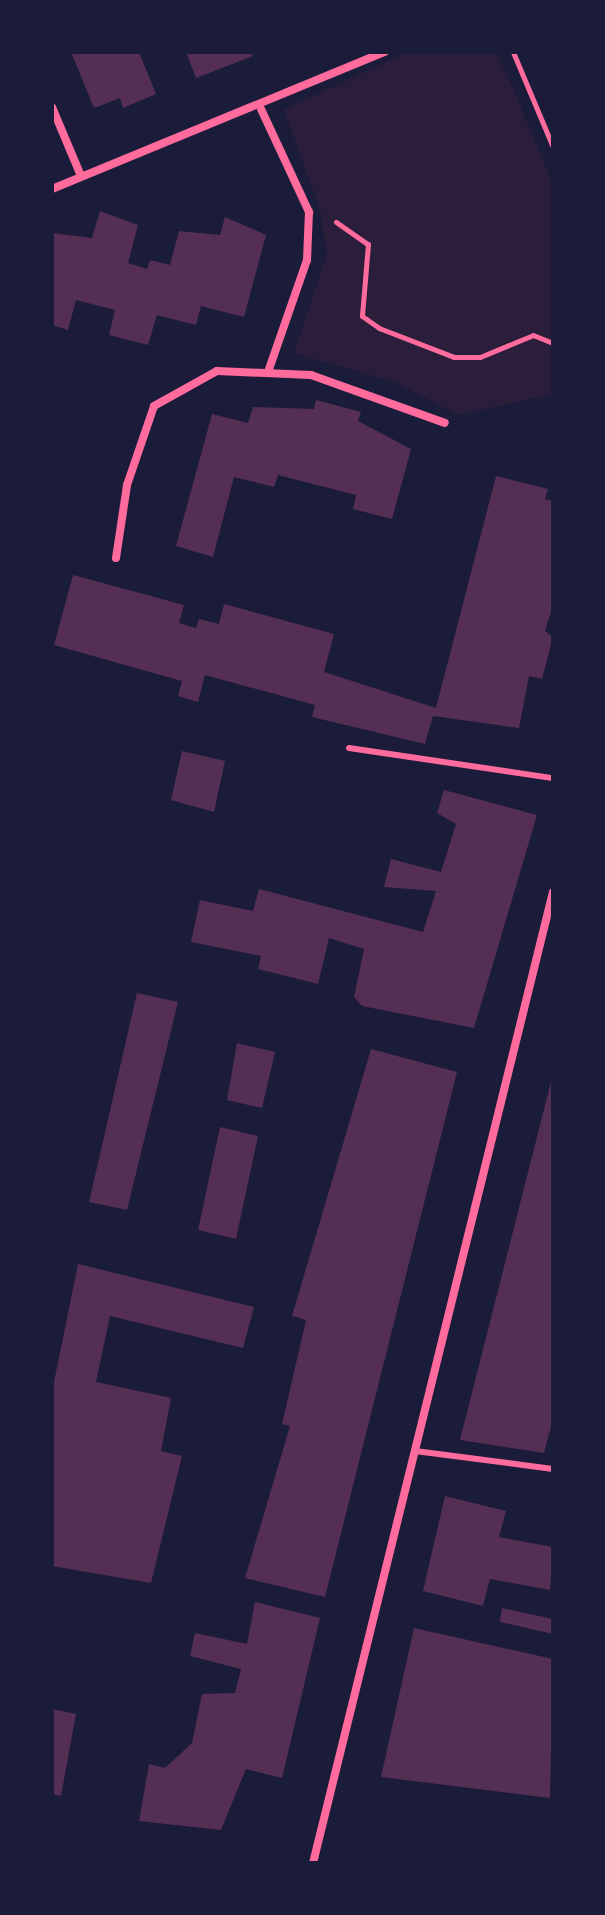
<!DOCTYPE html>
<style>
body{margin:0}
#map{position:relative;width:605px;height:1915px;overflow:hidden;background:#1b1b3a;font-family:Mulish,sans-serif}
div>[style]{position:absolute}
.green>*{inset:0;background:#2a1e3b}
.building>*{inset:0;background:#542f53}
.path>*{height:5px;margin:-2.5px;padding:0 2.5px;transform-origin:2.5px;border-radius:2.5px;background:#ff6b9d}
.service>*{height:6px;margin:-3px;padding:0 3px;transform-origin:3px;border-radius:3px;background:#ff6b9d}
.minor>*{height:8px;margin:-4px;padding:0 4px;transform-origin:4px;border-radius:4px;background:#ff6b9d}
span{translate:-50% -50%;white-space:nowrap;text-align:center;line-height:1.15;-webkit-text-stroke:6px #1b1b3a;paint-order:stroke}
.frame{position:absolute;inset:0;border:54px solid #1b1b3a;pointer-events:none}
</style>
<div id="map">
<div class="green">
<div style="clip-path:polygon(407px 52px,496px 52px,516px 95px,553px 185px,553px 394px,458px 415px,395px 382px,294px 353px,327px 254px,320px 209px,284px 110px)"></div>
</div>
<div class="building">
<div style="clip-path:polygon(71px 52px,139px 52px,156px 94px,123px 108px,120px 98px,94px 108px)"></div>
<div style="clip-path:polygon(186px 52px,251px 52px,253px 56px,196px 78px)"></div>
<div style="clip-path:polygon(100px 211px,138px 225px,128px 263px,147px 269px,150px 260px,170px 265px,179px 231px,220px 235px,225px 217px,266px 235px,244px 317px,201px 306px,196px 325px,157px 315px,148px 345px,109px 335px,115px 310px,76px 300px,68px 330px,52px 325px,52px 233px,92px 238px)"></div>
<div style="clip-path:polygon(316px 400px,361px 412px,358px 421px,411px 449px,392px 519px,353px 509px,356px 495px,278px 475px,274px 487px,234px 477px,213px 557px,176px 546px,212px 414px,248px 423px,253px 407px,314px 409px)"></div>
<div style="clip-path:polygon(496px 476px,548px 489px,545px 499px,553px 501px,553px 605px,545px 631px,553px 637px,542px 679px,529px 676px,519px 728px,433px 716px,425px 744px,312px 717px,315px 705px,205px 675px,198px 702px,178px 696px,182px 681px,54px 645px,73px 575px,184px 605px,179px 623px,196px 628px,199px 619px,219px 624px,224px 604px,334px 634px,324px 672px,436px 708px)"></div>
<div style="clip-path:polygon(182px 751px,225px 761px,214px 812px,171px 800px)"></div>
<div style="clip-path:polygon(444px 790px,537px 815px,474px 1028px,362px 1006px,354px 997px,364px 949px,329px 938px,318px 984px,258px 969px,261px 956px,191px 942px,200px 900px,253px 911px,259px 889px,423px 932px,436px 891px,384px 887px,391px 859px,441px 872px,456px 824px,437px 813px)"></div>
<div style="clip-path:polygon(137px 993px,178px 1002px,127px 1210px,89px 1202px)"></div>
<div style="clip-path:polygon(237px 1043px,275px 1052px,262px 1108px,227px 1100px)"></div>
<div style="clip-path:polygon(371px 1049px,457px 1072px,325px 1597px,245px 1578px,290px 1426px,282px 1424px,306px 1320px,292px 1316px)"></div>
<div style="clip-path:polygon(553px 1074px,553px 1419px,544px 1453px,460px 1440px)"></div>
<div style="clip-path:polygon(220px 1127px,258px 1136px,236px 1239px,198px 1230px)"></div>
<div style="clip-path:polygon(78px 1264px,254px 1307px,243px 1348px,110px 1316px,96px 1382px,171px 1398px,161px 1451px,182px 1456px,151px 1583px,52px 1566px,52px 1392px)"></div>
<div style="clip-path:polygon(445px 1496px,506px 1511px,499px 1537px,553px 1547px,550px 1590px,490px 1579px,483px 1606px,423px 1591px)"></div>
<div style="clip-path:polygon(255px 1602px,320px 1618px,282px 1778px,246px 1769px,221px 1830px,139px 1821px,149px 1764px,165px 1768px,192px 1743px,202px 1694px,235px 1693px,241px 1669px,190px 1656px,195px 1633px,247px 1644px)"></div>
<div style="clip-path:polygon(502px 1608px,553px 1619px,553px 1634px,500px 1622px)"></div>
<div style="clip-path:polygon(414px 1628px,553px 1659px,550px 1798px,381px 1777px)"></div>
<div style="clip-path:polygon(52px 1709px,76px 1714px,61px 1796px,52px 1794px)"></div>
</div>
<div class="path">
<div style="left:513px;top:52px;width:103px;rotate:67.2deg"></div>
<div style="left:336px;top:222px;width:39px;rotate:35deg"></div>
<div style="left:368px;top:244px;width:72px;rotate:94.8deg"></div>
<div style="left:362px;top:316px;width:21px;rotate:35deg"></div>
<div style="left:379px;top:328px;width:80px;rotate:21.1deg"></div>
<div style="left:454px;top:357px;width:26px"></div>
<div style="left:480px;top:357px;width:57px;rotate:-22.5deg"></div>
<div style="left:533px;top:335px;width:22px;rotate:22deg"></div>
</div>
<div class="service">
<div style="left:349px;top:748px;width:206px;rotate:8.4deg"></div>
<div style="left:415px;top:1451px;width:139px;rotate:7.4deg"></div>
</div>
<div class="minor">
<div style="left:52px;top:107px;width:75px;rotate:67.2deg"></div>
<div style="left:261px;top:109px;width:114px;rotate:65deg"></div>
<div style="left:309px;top:212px;width:48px;rotate:92.4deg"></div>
<div style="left:307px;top:260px;width:115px;rotate:109.2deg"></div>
<div style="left:52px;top:189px;width:360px;rotate:-22.4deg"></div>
<div style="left:116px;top:558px;width:74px;rotate:-81.4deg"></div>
<div style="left:127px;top:485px;width:83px;rotate:-71.1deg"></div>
<div style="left:154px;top:406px;width:72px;rotate:-29.1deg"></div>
<div style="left:217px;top:371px;width:94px;rotate:2.4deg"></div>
<div style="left:311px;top:375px;width:142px;rotate:19.7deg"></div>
<div style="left:313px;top:1863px;width:1000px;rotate:-76.12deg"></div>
</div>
<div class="frame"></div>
</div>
